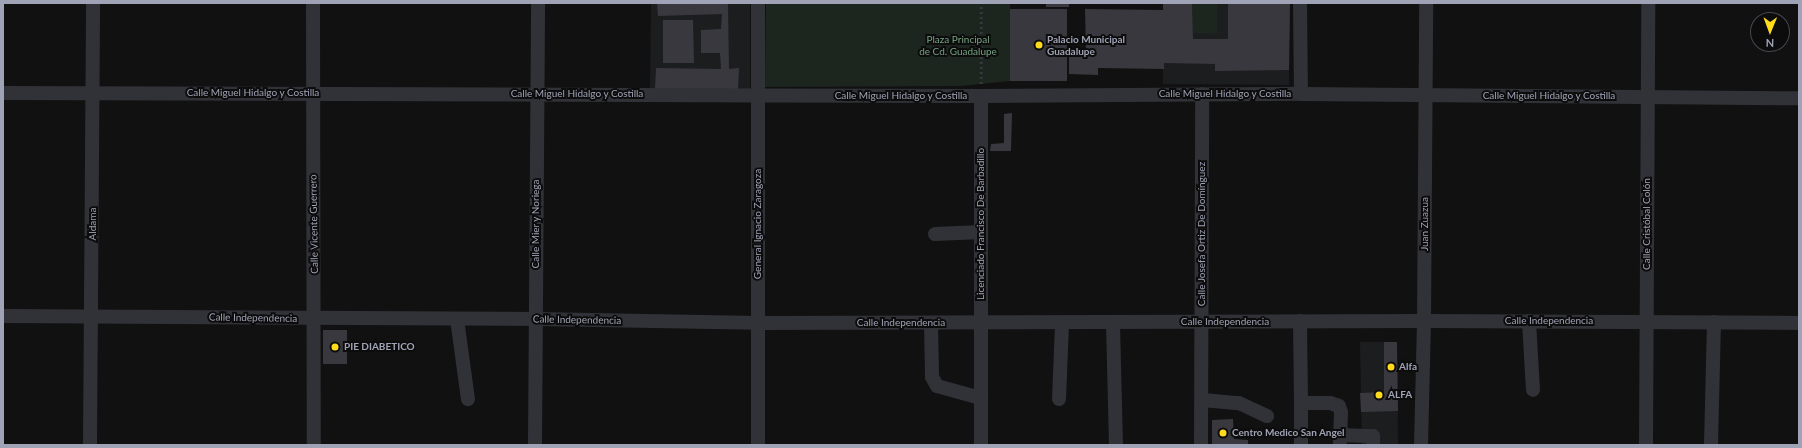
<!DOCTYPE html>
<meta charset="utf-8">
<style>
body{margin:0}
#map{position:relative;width:1802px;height:448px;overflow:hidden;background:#111112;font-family:Lato,sans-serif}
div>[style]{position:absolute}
.built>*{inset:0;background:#1c1d1f}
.green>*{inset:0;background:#1d251f}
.building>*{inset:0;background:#38383e}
.path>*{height:2.5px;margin-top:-1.25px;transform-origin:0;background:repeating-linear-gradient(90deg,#37383f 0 2px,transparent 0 5px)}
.minor>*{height:14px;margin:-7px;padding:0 7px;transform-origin:7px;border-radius:7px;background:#313138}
.dots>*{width:11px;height:11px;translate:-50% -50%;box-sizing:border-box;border:2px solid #0c0c0d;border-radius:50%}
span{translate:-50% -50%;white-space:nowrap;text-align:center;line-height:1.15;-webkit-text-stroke:4px #0c0c0d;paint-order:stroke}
.park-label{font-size:10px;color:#75a280}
.poi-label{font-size:10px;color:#a0a3b5;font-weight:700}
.left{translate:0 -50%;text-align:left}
.street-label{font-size:10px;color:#a0a3b5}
.frame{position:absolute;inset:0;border:4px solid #a0a3b5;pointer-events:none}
.north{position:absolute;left:1750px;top:12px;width:40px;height:40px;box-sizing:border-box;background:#0c0c0d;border:1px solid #474850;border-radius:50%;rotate:181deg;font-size:11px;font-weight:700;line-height:16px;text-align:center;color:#a0a3b5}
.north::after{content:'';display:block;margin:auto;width:14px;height:18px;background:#ffdb1c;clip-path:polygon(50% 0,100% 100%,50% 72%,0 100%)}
</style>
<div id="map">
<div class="built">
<div style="clip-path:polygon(651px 3px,750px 3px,750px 89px,650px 89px)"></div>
<div style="clip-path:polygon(1163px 3px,1290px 3px,1289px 85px,1163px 84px)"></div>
<div style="clip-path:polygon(1360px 342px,1397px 342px,1398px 445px,1362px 445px)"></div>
</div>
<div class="green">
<div style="clip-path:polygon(766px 3px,1010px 3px,1010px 81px,961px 86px,765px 87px)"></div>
<div style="clip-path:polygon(1192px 3px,1217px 3px,1217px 34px,1193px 33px)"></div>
</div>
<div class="building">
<div style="clip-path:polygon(657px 3px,728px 3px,729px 69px,739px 68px,738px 89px,655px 89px,656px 68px,721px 69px,720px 53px,701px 53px,701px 30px,721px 29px,722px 14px,658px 16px)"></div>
<div style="clip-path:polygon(1046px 3px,1069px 3px,1069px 7px,1046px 7px)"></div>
<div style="clip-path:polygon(1163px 3px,1192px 3px,1193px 39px,1228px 39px,1228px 3px,1290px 3px,1289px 70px,1215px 71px,1215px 64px,1164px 63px,1164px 69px,1098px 68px,1098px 75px,1069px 74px,1069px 52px,1086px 53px,1085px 9px,1163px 10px)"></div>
<div style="clip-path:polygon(1010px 9px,1067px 9px,1067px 81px,1010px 81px)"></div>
<div style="clip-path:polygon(663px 20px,693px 20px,694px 63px,663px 63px)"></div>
<div style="clip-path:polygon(1012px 113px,1011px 151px,990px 151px,991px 144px,1004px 143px,1004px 114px)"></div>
<div style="clip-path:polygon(323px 330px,347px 330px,347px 364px,323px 364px)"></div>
<div style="clip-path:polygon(1384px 342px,1397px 342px,1398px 411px,1361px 412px,1360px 393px,1384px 392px)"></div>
<div style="clip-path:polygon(1233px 419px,1234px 439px,1248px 440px,1248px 445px,1212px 445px,1212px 420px)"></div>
</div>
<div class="path">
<div style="left:981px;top:84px;width:81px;rotate:-90deg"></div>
</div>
<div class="minor">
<div style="left:313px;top:3px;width:442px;rotate:89.9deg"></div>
<div style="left:1300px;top:3px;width:91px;rotate:89.4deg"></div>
<div style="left:3px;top:93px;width:978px;rotate:0.18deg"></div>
<div style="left:981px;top:96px;width:320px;rotate:-0.4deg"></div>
<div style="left:1301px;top:94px;width:498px;rotate:0.5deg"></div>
<div style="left:935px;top:234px;width:46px;rotate:-2.5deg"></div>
<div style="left:3px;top:316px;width:533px;rotate:0.32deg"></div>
<div style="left:536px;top:319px;width:222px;rotate:1deg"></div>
<div style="left:758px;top:323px;width:666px;rotate:-0.17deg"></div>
<div style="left:1424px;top:321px;width:375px;rotate:0.3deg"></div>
<div style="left:457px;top:319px;width:81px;rotate:82.2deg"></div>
<div style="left:1300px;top:321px;width:82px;rotate:89.3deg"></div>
<div style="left:1301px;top:403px;width:29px"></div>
<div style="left:1330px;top:403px;width:9px;rotate:18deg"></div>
<div style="left:1339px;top:406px;width:6px;rotate:72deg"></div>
<div style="left:1341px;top:412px;width:33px;rotate:92deg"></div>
<div style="left:1529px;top:321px;width:69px;rotate:86.7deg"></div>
<div style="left:931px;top:323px;width:54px;rotate:88.9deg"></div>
<div style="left:932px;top:377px;width:10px;rotate:61deg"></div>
<div style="left:937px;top:386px;width:46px;rotate:15.3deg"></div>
<div style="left:1113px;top:323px;width:122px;rotate:88.6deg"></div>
<div style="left:1059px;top:399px;width:76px;rotate:-87.7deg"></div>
<div style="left:1202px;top:400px;width:37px;rotate:5deg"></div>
<div style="left:1239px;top:403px;width:31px;rotate:25deg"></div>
<div style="left:1301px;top:403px;width:42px;rotate:90deg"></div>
<div style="left:1340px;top:435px;width:33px;rotate:2deg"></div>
<div style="left:1373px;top:436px;width:9px;rotate:90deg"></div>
<div style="left:90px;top:445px;width:442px;rotate:-89.6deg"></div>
<div style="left:535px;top:445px;width:442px;rotate:-89.6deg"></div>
<div style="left:758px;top:445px;width:442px;rotate:-90deg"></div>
<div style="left:981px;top:445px;width:349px;rotate:-90deg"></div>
<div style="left:1201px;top:445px;width:351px;rotate:-89.8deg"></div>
<div style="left:1421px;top:445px;width:124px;rotate:-88.6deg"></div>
<div style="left:1424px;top:321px;width:318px;rotate:-89.6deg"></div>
<div style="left:1646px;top:445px;width:442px;rotate:-89.7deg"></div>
<div style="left:1711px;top:445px;width:123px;rotate:-88.6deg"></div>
</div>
<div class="dots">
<div style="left:1039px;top:45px;background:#ffdb1c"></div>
<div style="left:335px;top:347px;background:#ffdb1c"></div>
<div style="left:1391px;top:367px;background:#ffdb1c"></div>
<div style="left:1379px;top:395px;background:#ffdb1c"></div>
<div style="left:1223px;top:433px;background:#ffdb1c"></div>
</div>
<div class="park-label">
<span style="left:958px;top:45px">Plaza Principal<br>de Cd. Guadalupe</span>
</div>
<div class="poi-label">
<span class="left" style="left:1047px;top:45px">Palacio Municipal<br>Guadalupe</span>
<span class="left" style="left:344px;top:347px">PIE DIABETICO</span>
<span class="left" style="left:1399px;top:367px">Alfa</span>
<span class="left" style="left:1388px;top:395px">ALFA</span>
<span class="left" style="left:1232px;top:433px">Centro Medico San Angel</span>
</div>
<div class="street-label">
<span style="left:253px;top:93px">Calle Miguel Hidalgo y Costilla</span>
<span style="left:577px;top:94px">Calle Miguel Hidalgo y Costilla</span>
<span style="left:1225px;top:94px">Calle Miguel Hidalgo y Costilla</span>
<span style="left:901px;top:96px">Calle Miguel Hidalgo y Costilla</span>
<span style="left:1549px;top:96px">Calle Miguel Hidalgo y Costilla</span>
<span style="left:93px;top:224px;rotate:-90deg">Aldama</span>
<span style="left:314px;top:224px;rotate:-91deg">Calle Vicente Guerrero</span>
<span style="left:536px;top:224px;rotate:-90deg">Calle Mier y Noriega</span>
<span style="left:758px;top:224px;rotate:-90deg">General Ignacio Zaragoza</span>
<span style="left:981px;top:224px;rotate:-90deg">Licenciado Francisco De Barbadillo</span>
<span style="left:1425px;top:224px;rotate:-90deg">Juan Zuazua</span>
<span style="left:1647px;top:224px;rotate:-90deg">Calle Cristóbal Colón</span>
<span style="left:1202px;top:234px;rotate:-90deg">Calle Josefa Ortiz De Domínguez</span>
<span style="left:253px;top:318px;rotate:1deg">Calle Independencia</span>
<span style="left:577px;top:320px;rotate:1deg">Calle Independencia</span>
<span style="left:1549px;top:321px">Calle Independencia</span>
<span style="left:1225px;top:322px">Calle Independencia</span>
<span style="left:901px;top:323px">Calle Independencia</span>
</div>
<div class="frame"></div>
<div class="north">N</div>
</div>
